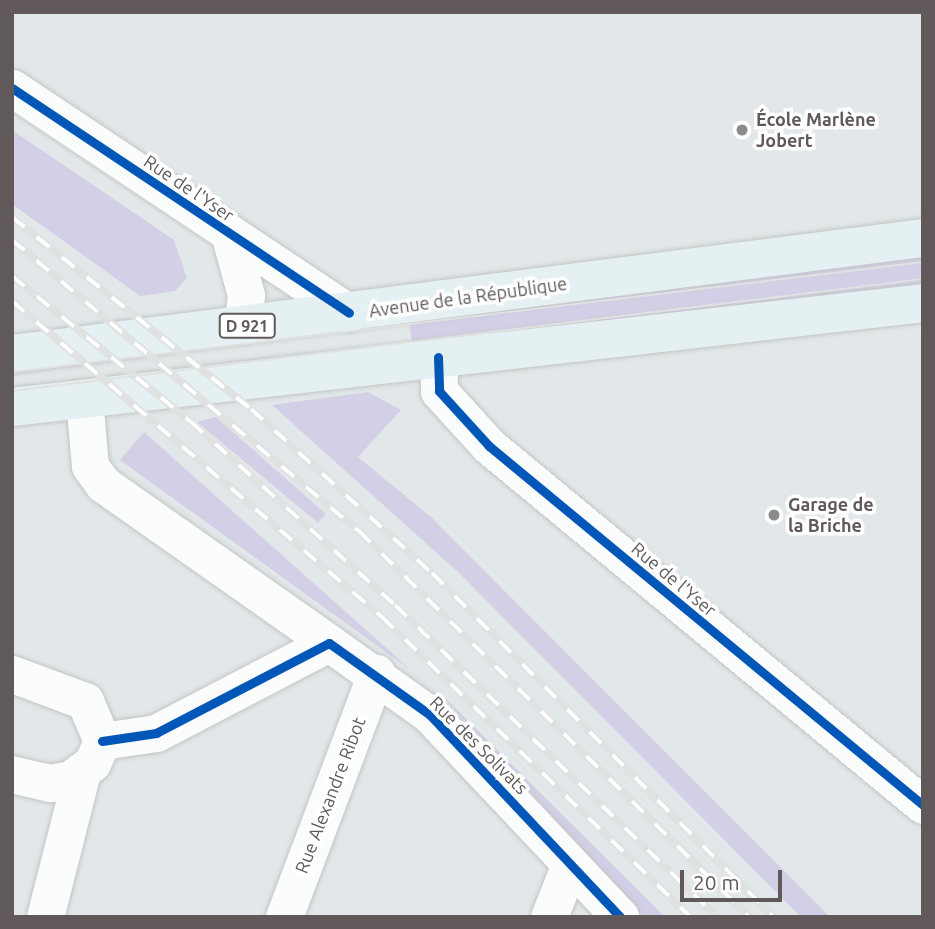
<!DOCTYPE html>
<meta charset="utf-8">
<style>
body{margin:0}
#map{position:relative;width:935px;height:929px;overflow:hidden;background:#e2e8e9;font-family:Ubuntu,sans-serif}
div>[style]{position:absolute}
.green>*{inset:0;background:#d3cfe6}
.roads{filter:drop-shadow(0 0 2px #c4c5c5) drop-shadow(0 0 2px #c4c5c5)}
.minor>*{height:37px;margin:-18.5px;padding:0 18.5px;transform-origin:18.5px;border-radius:18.5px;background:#fbfcfc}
.major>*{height:38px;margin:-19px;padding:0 19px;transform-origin:19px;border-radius:19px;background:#e5f0f2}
.tram>*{height:2px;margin:-1px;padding:0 1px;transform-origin:1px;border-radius:1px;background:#e0e1e1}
.rail>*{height:8px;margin-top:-4px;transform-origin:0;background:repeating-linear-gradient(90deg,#fff 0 16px,#e0e1e1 0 32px);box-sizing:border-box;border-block:2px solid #e0e1e1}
.cycleway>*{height:9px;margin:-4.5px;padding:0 4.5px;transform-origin:4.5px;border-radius:4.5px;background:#0057b8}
.dots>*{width:19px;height:19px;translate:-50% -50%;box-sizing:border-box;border:4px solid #fff;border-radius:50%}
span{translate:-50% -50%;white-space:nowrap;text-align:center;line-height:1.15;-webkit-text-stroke:7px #fff;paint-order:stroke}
.shield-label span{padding:2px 5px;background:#fff;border:2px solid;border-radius:5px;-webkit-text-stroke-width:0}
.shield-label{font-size:16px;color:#605859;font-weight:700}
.poi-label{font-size:18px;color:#605859;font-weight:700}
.left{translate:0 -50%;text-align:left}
.street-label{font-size:18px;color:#605859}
.frame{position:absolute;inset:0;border:14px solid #605859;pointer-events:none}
.scale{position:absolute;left:680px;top:870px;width:102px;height:32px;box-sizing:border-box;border:4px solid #605859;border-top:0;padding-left:9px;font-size:21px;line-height:24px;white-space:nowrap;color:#605859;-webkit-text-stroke:5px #fff;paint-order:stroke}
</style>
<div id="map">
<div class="green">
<div style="clip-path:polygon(12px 130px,174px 240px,187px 278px,175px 291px,140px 296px,12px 204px)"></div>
<div style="clip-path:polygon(923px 256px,923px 287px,413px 349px,408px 316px)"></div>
<div style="clip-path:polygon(368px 392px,401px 410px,358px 457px,431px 517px,830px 917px,801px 917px,458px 572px,272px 405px)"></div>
<div style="clip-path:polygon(216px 417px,326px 514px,318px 523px,197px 422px)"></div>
<div style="clip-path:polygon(144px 432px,412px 671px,120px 460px)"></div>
<div style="clip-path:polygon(437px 690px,665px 917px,644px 917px)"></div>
</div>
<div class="roads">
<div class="minor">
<div style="left:12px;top:88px;width:405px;rotate:33.7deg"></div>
<div style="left:229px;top:233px;width:64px;rotate:74.7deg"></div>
<div style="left:246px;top:295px;width:31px;rotate:96deg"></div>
<div style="left:438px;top:357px;width:34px;rotate:88deg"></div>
<div style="left:439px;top:391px;width:74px;rotate:47.7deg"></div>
<div style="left:489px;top:446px;width:563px;rotate:39.6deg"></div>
<div style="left:84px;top:398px;width:68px;rotate:85deg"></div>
<div style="left:90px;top:466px;width:22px;rotate:54deg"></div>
<div style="left:103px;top:484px;width:276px;rotate:35.1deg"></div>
<div style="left:12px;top:674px;width:78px;rotate:20.3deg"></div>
<div style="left:85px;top:701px;width:43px;rotate:67deg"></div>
<div style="left:102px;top:741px;width:24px;rotate:114deg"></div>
<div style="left:92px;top:763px;width:26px;rotate:143deg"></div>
<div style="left:71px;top:779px;width:21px;rotate:169deg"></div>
<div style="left:50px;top:783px;width:39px;rotate:-167deg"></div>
<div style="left:102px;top:741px;width:55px;rotate:-8.4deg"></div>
<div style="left:156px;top:733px;width:195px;rotate:-27.5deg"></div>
<div style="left:329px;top:643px;width:123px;rotate:35.4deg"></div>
<div style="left:429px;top:714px;width:279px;rotate:46.7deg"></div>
<div style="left:45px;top:917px;width:150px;rotate:-75.7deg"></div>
<div style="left:284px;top:917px;width:261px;rotate:-69.3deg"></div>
<div style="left:549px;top:917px;width:57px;rotate:-68.4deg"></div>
</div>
<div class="major">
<div style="left:12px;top:354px;width:918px;rotate:-7.26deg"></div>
<div style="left:12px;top:407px;width:917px;rotate:-6.51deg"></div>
</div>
</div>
<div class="tram">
<div style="left:12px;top:372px;width:918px;rotate:-6.88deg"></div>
<div style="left:12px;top:391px;width:918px;rotate:-7.01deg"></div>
</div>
<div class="rail">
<div style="left:12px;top:217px;width:307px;rotate:38.8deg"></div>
<div style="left:251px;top:409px;width:244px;rotate:42.2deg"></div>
<div style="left:432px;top:573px;width:485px;rotate:45.2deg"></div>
<div style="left:12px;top:240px;width:453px;rotate:40deg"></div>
<div style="left:359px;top:531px;width:549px;rotate:44.7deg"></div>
<div style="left:12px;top:276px;width:231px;rotate:39.2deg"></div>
<div style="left:191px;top:422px;width:274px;rotate:41.9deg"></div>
<div style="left:395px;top:605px;width:448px;rotate:44.1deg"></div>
<div style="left:12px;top:301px;width:487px;rotate:40.5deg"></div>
<div style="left:382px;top:617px;width:431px;rotate:44.2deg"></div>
</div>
<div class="cycleway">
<div style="left:12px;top:88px;width:405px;rotate:33.7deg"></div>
<div style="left:438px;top:357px;width:34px;rotate:88deg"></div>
<div style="left:439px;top:391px;width:74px;rotate:47.7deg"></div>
<div style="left:489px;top:446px;width:563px;rotate:39.6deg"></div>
<div style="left:102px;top:741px;width:55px;rotate:-8.4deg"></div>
<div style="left:156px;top:733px;width:195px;rotate:-27.5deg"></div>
<div style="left:329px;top:643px;width:123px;rotate:35.4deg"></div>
<div style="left:429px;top:714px;width:279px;rotate:46.7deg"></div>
</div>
<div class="dots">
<div style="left:742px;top:130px;background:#8e8a8b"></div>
<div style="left:774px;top:515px;background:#8e8a8b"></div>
</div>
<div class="shield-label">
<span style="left:247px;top:326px">D 921</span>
</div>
<div class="poi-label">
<span class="left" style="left:756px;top:130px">École Marlène<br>Jobert</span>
<span class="left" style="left:788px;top:515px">Garage de<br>la Briche</span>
</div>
<div class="street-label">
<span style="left:189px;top:188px;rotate:34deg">Rue de l'Yser</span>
<span style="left:468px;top:297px;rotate:-8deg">Avenue de la République</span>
<span style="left:674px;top:579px;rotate:40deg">Rue de l'Yser</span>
<span style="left:479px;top:745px;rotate:45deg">Rue des Solivats</span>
<span style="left:330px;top:795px;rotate:-69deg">Rue Alexandre Ribot</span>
</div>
<div class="frame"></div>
<div class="scale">20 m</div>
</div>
